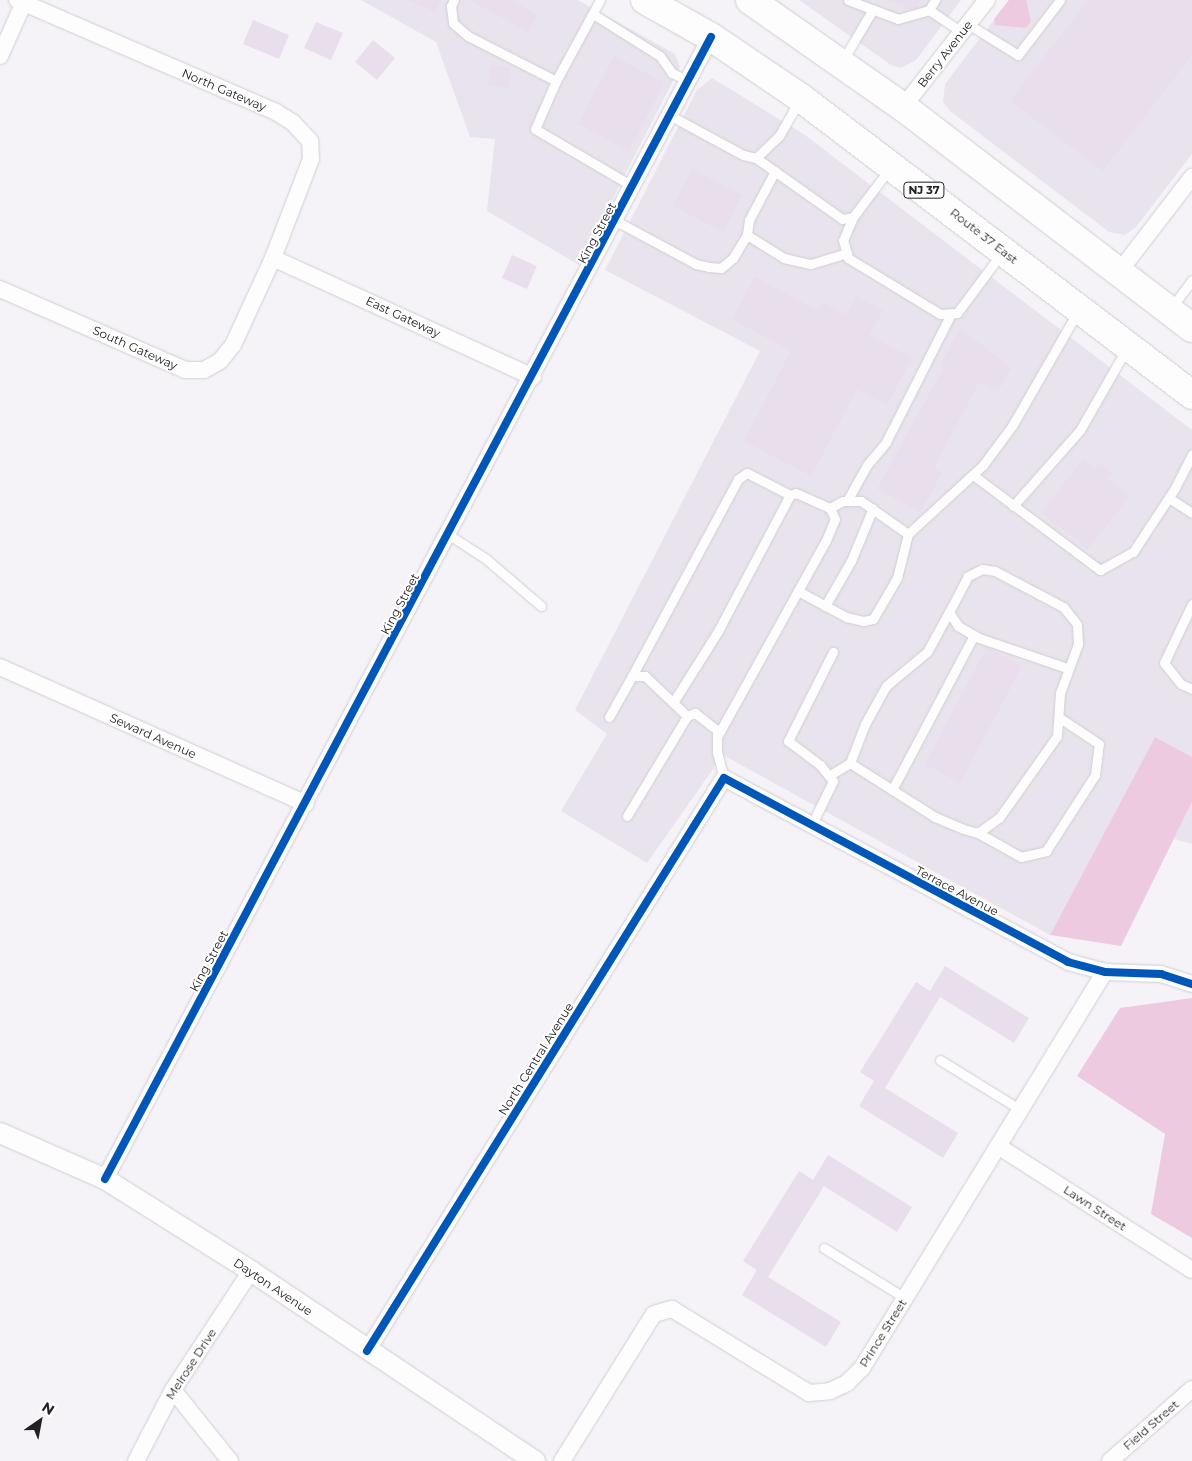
<!DOCTYPE html>
<style>
body{margin:0}
#map{position:relative;width:1192px;height:1461px;overflow:hidden;background:#f5f3f8;font-family:Montserrat,sans-serif}
div>[style]{position:absolute}
.built>*{inset:0;background:#e8e3ed}
.green>*{inset:0;background:#eecae0}
.building>*{inset:0;background:#e9deeb}
.roads{filter:drop-shadow(0 0 1px #d0ced2) drop-shadow(0 0 1px #d0ced2)}
.service>*{height:9px;margin:-4.5px;padding:0 4.5px;transform-origin:4.5px;border-radius:4.5px;background:#fefdfe}
.minor>*{height:16px;margin:-8px;padding:0 8px;transform-origin:8px;border-radius:8px;background:#fefdfe}
.tertiary>*{height:20px;margin:-10px;padding:0 10px;transform-origin:10px;border-radius:10px;background:#fefdfe}
.trunk>*{height:28px;margin:-14px;padding:0 14px;transform-origin:14px;border-radius:14px;background:#fefdfe}
.cycleway>*{height:8px;margin:-4px;padding:0 4px;transform-origin:4px;border-radius:4px;background:#0057b8}
span{translate:-50% -50%;white-space:nowrap;text-align:center;line-height:1.15;-webkit-text-stroke:4px #fff;paint-order:stroke}
.shield-label span{padding:1px 4px;background:#fff;border:1px solid;border-radius:4px;-webkit-text-stroke-width:0}
.shield-label{font-size:11px;color:#212022;font-weight:700}
.street-label{font-size:12px;color:#212022}
.north{position:absolute;left:15px;top:1396px;width:50px;height:50px;-webkit-text-stroke:4px #fff;paint-order:stroke;rotate:33deg;font-size:14px;font-weight:700;line-height:20px;text-align:center;color:#212022}
.north::after{content:'';display:block;margin:auto;width:18px;height:22px;background:#212022;clip-path:polygon(50% 0,100% 100%,50% 72%,0 100%)}
</style>
<div id="map">
<div class="built">
<div style="clip-path:polygon(361px 0,578px 0,675px 54px,680px 67px,579px 265px,487px 211px,495px 139px,470px 137px,436px 42px)"></div>
<div style="clip-path:polygon(799px 0,961px 0,916px 60px,901px 68px,891px 65px)"></div>
<div style="clip-path:polygon(1009px 0,1192px 0,1192px 154px,1136px 227px,1125px 235px,1109px 232px,950px 111px,943px 102px,945px 84px)"></div>
<div style="clip-path:polygon(712px 78px,805px 135px,1192px 430px,1192px 757px,1155px 737px,1050px 935px,723px 755px,647px 863px,561px 811px,607px 734px,575px 710px,760px 351px,605px 270px,697px 90px)"></div>
<div style="clip-path:polygon(1192px 802px,1192px 844px,1174px 839px)"></div>
</div>
<div class="green">
<div style="clip-path:polygon(1009px 0,1026px 0,1031px 21px,1026px 28px,995px 25px,994px 19px)"></div>
<div style="clip-path:polygon(1155px 737px,1192px 757px,1192px 802px,1121px 946px,1050px 935px)"></div>
<div style="clip-path:polygon(1192px 998px,1192px 1238px,1151px 1214px,1165px 1134px,1077px 1076px,1120px 1008px)"></div>
</div>
<div class="building">
<div style="clip-path:polygon(407px 0,441px 0,435px 12px)"></div>
<div style="clip-path:polygon(469px 0,511px 0,538px 15px,528px 32px)"></div>
<div style="clip-path:polygon(887px 0,920px 0,916px 10px)"></div>
<div style="clip-path:polygon(1088px 0,1192px 0,1192px 55px,1103px 171px,1010px 101px)"></div>
<div style="clip-path:polygon(253px 20px,289px 35px,279px 59px,243px 44px)"></div>
<div style="clip-path:polygon(316px 22px,343px 33px,331px 60px,304px 48px)"></div>
<div style="clip-path:polygon(373px 40px,395px 58px,377px 80px,355px 62px)"></div>
<div style="clip-path:polygon(614px 56px,664px 83px,629px 151px,578px 124px)"></div>
<div style="clip-path:polygon(492px 65px,511px 68px,508px 88px,488px 85px)"></div>
<div style="clip-path:polygon(692px 169px,742px 195px,723px 232px,673px 206px)"></div>
<div style="clip-path:polygon(512px 255px,537px 266px,527px 289px,502px 278px)"></div>
<div style="clip-path:polygon(755px 277px,817px 310px,822px 302px,846px 315px,856px 296px,883px 310px,869px 335px,912px 358px,887px 405px,857px 389px,811px 476px,744px 441px,791px 351px,732px 319px)"></div>
<div style="clip-path:polygon(960px 328px,1011px 368px,998px 392px,979px 382px,934px 468px,942px 473px,920px 512px,877px 489px,944px 367px,940px 365px)"></div>
<div style="clip-path:polygon(1083px 459px,1095px 468px,1099px 463px,1113px 474px,1108px 479px,1130px 496px,1088px 549px,1041px 513px)"></div>
<div style="clip-path:polygon(987px 647px,1022px 666px,960px 783px,925px 764px)"></div>
<div style="clip-path:polygon(945px 966px,1029px 1018px,1014px 1043px,940px 997px,885px 1088px,958px 1133px,943px 1158px,859px 1106px,874px 1081px,860px 1072px,916px 982px,930px 991px)"></div>
<div style="clip-path:polygon(828px 1155px,912px 1207px,897px 1232px,824px 1186px,768px 1277px,841px 1322px,826px 1347px,742px 1295px,757px 1270px,743px 1261px,799px 1171px,813px 1180px)"></div>
</div>
<div class="roads">
<div class="service">
<div style="left:454px;top:0;width:7px;rotate:117deg"></div>
<div style="left:451px;top:6px;width:17px;rotate:83deg"></div>
<div style="left:453px;top:23px;width:20px;rotate:41deg"></div>
<div style="left:468px;top:36px;width:99px;rotate:27.1deg"></div>
<div style="left:556px;top:81px;width:52px;rotate:113.6deg"></div>
<div style="left:535px;top:129px;width:115px;rotate:30.4deg"></div>
<div style="left:848px;top:0;width:53px;rotate:20.8deg"></div>
<div style="left:898px;top:19px;width:32px;rotate:-16deg"></div>
<div style="left:929px;top:10px;width:12px;rotate:-59deg"></div>
<div style="left:929px;top:10px;width:40px;rotate:34deg"></div>
<div style="left:593px;top:14px;width:79px;rotate:32.1deg"></div>
<div style="left:660px;top:56px;width:21px;rotate:55deg"></div>
<div style="left:672px;top:73px;width:19px;rotate:25deg"></div>
<div style="left:968px;top:24px;width:59px;rotate:31.8deg"></div>
<div style="left:1018px;top:55px;width:69px;rotate:-52.6deg"></div>
<div style="left:843px;top:60px;width:59px;rotate:-59.5deg"></div>
<div style="left:556px;top:81px;width:92px;rotate:-61.5deg"></div>
<div style="left:671px;top:116px;width:82px;rotate:28.4deg"></div>
<div style="left:743px;top:155px;width:13px;rotate:13deg"></div>
<div style="left:756px;top:158px;width:32px;rotate:-44deg"></div>
<div style="left:779px;top:136px;width:40px;rotate:-60.3deg"></div>
<div style="left:756px;top:158px;width:105px;rotate:35.3deg"></div>
<div style="left:842px;top:219px;width:11px;rotate:-10deg"></div>
<div style="left:853px;top:217px;width:61px;rotate:-52.9deg"></div>
<div style="left:775px;top:171px;width:55px;rotate:118deg"></div>
<div style="left:749px;top:220px;width:15px;rotate:98deg"></div>
<div style="left:747px;top:235px;width:44px;rotate:31.9deg"></div>
<div style="left:784px;top:258px;width:28px;rotate:13deg"></div>
<div style="left:811px;top:264px;width:38px;rotate:-17deg"></div>
<div style="left:853px;top:217px;width:25px;rotate:113deg"></div>
<div style="left:843px;top:240px;width:19px;rotate:74deg"></div>
<div style="left:848px;top:258px;width:108px;rotate:31.3deg"></div>
<div style="left:940px;top:314px;width:17px;rotate:-3deg"></div>
<div style="left:957px;top:313px;width:74px;rotate:-53.3deg"></div>
<div style="left:616px;top:221px;width:91px;rotate:28.3deg"></div>
<div style="left:696px;top:264px;width:13px;rotate:13deg"></div>
<div style="left:709px;top:267px;width:12px;rotate:5deg"></div>
<div style="left:721px;top:268px;width:16px;rotate:-40deg"></div>
<div style="left:733px;top:258px;width:27px;rotate:-59deg"></div>
<div style="left:1171px;top:308px;width:35px;rotate:-53deg"></div>
<div style="left:973px;top:475px;width:159px;rotate:36.8deg"></div>
<div style="left:1100px;top:570px;width:38px;rotate:-29deg"></div>
<div style="left:1133px;top:552px;width:77px;rotate:-56.7deg"></div>
<div style="left:1175px;top:488px;width:38px;rotate:-63deg"></div>
<div style="left:1169px;top:498px;width:27px;rotate:33deg"></div>
<div style="left:847px;top:501px;width:41px;rotate:-60.9deg"></div>
<div style="left:867px;top:465px;width:30px;rotate:-50deg"></div>
<div style="left:886px;top:442px;width:144px;rotate:-63.1deg"></div>
<div style="left:1013px;top:506px;width:101px;rotate:-48.6deg"></div>
<div style="left:1080px;top:430px;width:95px;rotate:-60.2deg"></div>
<div style="left:908px;top:534px;width:102px;rotate:-42.6deg"></div>
<div style="left:983px;top:465px;width:49px;rotate:-53.4deg"></div>
<div style="left:1012px;top:426px;width:130px;rotate:-60.1deg"></div>
<div style="left:449px;top:535px;width:43px;rotate:32.6deg"></div>
<div style="left:485px;top:558px;width:74px;rotate:40.6deg"></div>
<div style="left:798px;top:591px;width:55px;rotate:28.4deg"></div>
<div style="left:846px;top:617px;width:17px;rotate:13deg"></div>
<div style="left:863px;top:621px;width:10px;rotate:-11deg"></div>
<div style="left:873px;top:619px;width:48px;rotate:-59.7deg"></div>
<div style="left:897px;top:578px;width:45px;rotate:-76deg"></div>
<div style="left:908px;top:534px;width:57px;rotate:-144.9deg"></div>
<div style="left:861px;top:501px;width:18px;rotate:180deg"></div>
<div style="left:843px;top:501px;width:15px;rotate:152deg"></div>
<div style="left:1192px;top:604px;width:65px;rotate:115.4deg"></div>
<div style="left:1164px;top:663px;width:27px;rotate:51deg"></div>
<div style="left:1181px;top:684px;width:12px;rotate:24deg"></div>
<div style="left:825px;top:606px;width:52px;rotate:-60deg"></div>
<div style="left:851px;top:561px;width:57px;rotate:-67.5deg"></div>
<div style="left:632px;top:676px;width:224px;rotate:-61.7deg"></div>
<div style="left:738px;top:479px;width:11px;rotate:-34deg"></div>
<div style="left:747px;top:473px;width:48px;rotate:27.1deg"></div>
<div style="left:674px;top:701px;width:83px;rotate:-57.8deg"></div>
<div style="left:718px;top:631px;width:154px;rotate:-62.1deg"></div>
<div style="left:790px;top:495px;width:6px;rotate:-18deg"></div>
<div style="left:796px;top:493px;width:37px;rotate:24deg"></div>
<div style="left:830px;top:508px;width:12px;rotate:66deg"></div>
<div style="left:835px;top:519px;width:25px;rotate:113deg"></div>
<div style="left:825px;top:542px;width:221px;rotate:119deg"></div>
<div style="left:609px;top:717px;width:47px;rotate:-60.7deg"></div>
<div style="left:632px;top:676px;width:13px"></div>
<div style="left:645px;top:676px;width:58px;rotate:43.6deg"></div>
<div style="left:850px;top:763px;width:42px;rotate:-69deg"></div>
<div style="left:865px;top:724px;width:43px;rotate:-61.1deg"></div>
<div style="left:886px;top:686px;width:53px;rotate:-39.7deg"></div>
<div style="left:927px;top:652px;width:46px;rotate:-61.2deg"></div>
<div style="left:830px;top:775px;width:23px;rotate:-31deg"></div>
<div style="left:850px;top:763px;width:101px;rotate:32.4deg"></div>
<div style="left:935px;top:817px;width:30px;rotate:23deg"></div>
<div style="left:963px;top:829px;width:16px;rotate:15deg"></div>
<div style="left:978px;top:833px;width:26px;rotate:-36deg"></div>
<div style="left:999px;top:818px;width:100px;rotate:-54.7deg"></div>
<div style="left:1057px;top:736px;width:43px;rotate:-86deg"></div>
<div style="left:1060px;top:693px;width:52px;rotate:-69.8deg"></div>
<div style="left:1078px;top:644px;width:20px;rotate:-93deg"></div>
<div style="left:1077px;top:624px;width:22px;rotate:-129deg"></div>
<div style="left:1063px;top:607px;width:77px;rotate:-152.1deg"></div>
<div style="left:995px;top:571px;width:13px;rotate:-171deg"></div>
<div style="left:982px;top:569px;width:16px;rotate:153deg"></div>
<div style="left:968px;top:576px;width:41px;rotate:117.8deg"></div>
<div style="left:949px;top:612px;width:17px;rotate:57deg"></div>
<div style="left:958px;top:626px;width:24px;rotate:30deg"></div>
<div style="left:979px;top:638px;width:93px;rotate:18.8deg"></div>
<div style="left:892px;top:790px;width:175px;rotate:-62.1deg"></div>
<div style="left:627px;top:816px;width:117px;rotate:-59deg"></div>
<div style="left:687px;top:716px;width:9px;rotate:-21deg"></div>
<div style="left:695px;top:713px;width:28px;rotate:38deg"></div>
<div style="left:717px;top:730px;width:22px;rotate:90deg"></div>
<div style="left:717px;top:752px;width:27px;rotate:75deg"></div>
<div style="left:811px;top:826px;width:50px;rotate:-63.9deg"></div>
<div style="left:833px;top:781px;width:21px;rotate:-129deg"></div>
<div style="left:820px;top:765px;width:40px;rotate:-143deg"></div>
<div style="left:788px;top:741px;width:100px;rotate:-63.2deg"></div>
<div style="left:978px;top:833px;width:49px;rotate:29.2deg"></div>
<div style="left:1021px;top:857px;width:26px;rotate:-13deg"></div>
<div style="left:1046px;top:851px;width:90px;rotate:-57.2deg"></div>
<div style="left:1095px;top:775px;width:31px;rotate:-83deg"></div>
<div style="left:1099px;top:744px;width:47px;rotate:-146.3deg"></div>
<div style="left:940px;top:1060px;width:95px;rotate:31.7deg"></div>
<div style="left:824px;top:1248px;width:95px;rotate:31.7deg"></div>
</div>
<div class="minor">
<div style="left:0;top:56px;width:61px;rotate:-65.9deg"></div>
<div style="left:903px;top:107px;width:136px;rotate:-51.9deg"></div>
<div style="left:273px;top:258px;width:286px;rotate:24.6deg"></div>
<div style="left:1119px;top:272px;width:120px;rotate:-52.5deg"></div>
<div style="left:0;top:289px;width:202px;rotate:23.6deg"></div>
<div style="left:185px;top:370px;width:19px"></div>
<div style="left:204px;top:370px;width:18px;rotate:-29deg"></div>
<div style="left:220px;top:361px;width:21px;rotate:-51deg"></div>
<div style="left:233px;top:345px;width:96px;rotate:-65.3deg"></div>
<div style="left:273px;top:258px;width:106px;rotate:-69deg"></div>
<div style="left:311px;top:159px;width:18px;rotate:-93deg"></div>
<div style="left:310px;top:141px;width:26px;rotate:-133deg"></div>
<div style="left:292px;top:122px;width:19px;rotate:-148deg"></div>
<div style="left:276px;top:112px;width:282px;rotate:-156.6deg"></div>
<div style="left:0;top:667px;width:335px;rotate:24.1deg"></div>
<div style="left:998px;top:1146px;width:230px;rotate:32.6deg"></div>
<div style="left:105px;top:1179px;width:1293px;rotate:-62.05deg"></div>
<div style="left:367px;top:1351px;width:675px;rotate:-58.08deg"></div>
<div style="left:724px;top:778px;width:390px;rotate:28.1deg"></div>
<div style="left:1068px;top:962px;width:38px;rotate:15deg"></div>
<div style="left:1105px;top:972px;width:56px;rotate:2deg"></div>
<div style="left:1161px;top:974px;width:33px;rotate:18deg"></div>
<div style="left:173px;top:1390px;width:91px;rotate:51.2deg"></div>
<div style="left:136px;top:1461px;width:80px;rotate:-62.5deg"></div>
<div style="left:173px;top:1390px;width:142px;rotate:-56.8deg"></div>
<div style="left:562px;top:1461px;width:173px;rotate:-58deg"></div>
<div style="left:654px;top:1314px;width:19px;rotate:-16deg"></div>
<div style="left:672px;top:1309px;width:161px;rotate:31.5deg"></div>
<div style="left:809px;top:1393px;width:21px;rotate:-5deg"></div>
<div style="left:830px;top:1391px;width:19px;rotate:-25deg"></div>
<div style="left:847px;top:1383px;width:21px;rotate:-45deg"></div>
<div style="left:862px;top:1368px;width:465px;rotate:-58.5deg"></div>
<div style="left:1110px;top:1461px;width:109px;rotate:-41.3deg"></div>
</div>
<div class="tertiary">
<div style="left:0;top:1133px;width:115px;rotate:23.7deg"></div>
<div style="left:105px;top:1179px;width:173px;rotate:32.2deg"></div>
<div style="left:251px;top:1271px;width:342px;rotate:33.8deg"></div>
</div>
<div class="trunk">
<div style="left:645px;top:0;width:76px;rotate:29.3deg"></div>
<div style="left:711px;top:37px;width:109px;rotate:34.1deg"></div>
<div style="left:801px;top:98px;width:491px;rotate:37.2deg"></div>
<div style="left:750px;top:0;width:187px;rotate:35deg"></div>
<div style="left:903px;top:107px;width:364px;rotate:37.4deg"></div>
</div>
</div>
<div class="cycleway">
<div style="left:105px;top:1179px;width:1293px;rotate:-62.05deg"></div>
<div style="left:367px;top:1351px;width:675px;rotate:-58.08deg"></div>
<div style="left:724px;top:778px;width:390px;rotate:28.1deg"></div>
<div style="left:1068px;top:962px;width:38px;rotate:15deg"></div>
<div style="left:1105px;top:972px;width:56px;rotate:2deg"></div>
<div style="left:1161px;top:974px;width:33px;rotate:18deg"></div>
</div>
<div class="shield-label">
<span style="left:924px;top:190px">NJ 37</span>
</div>
<div class="street-label">
<span style="left:945px;top:54px;rotate:-52deg">Berry Avenue</span>
<span style="left:224px;top:90px;rotate:23deg">North Gateway</span>
<span style="left:597px;top:233px;rotate:-62deg">King Street</span>
<span style="left:984px;top:236px;rotate:38deg">Route 37 East</span>
<span style="left:403px;top:317px;rotate:25deg">East Gateway</span>
<span style="left:135px;top:348px;rotate:24deg">South Gateway</span>
<span style="left:400px;top:604px;rotate:-62deg">King Street</span>
<span style="left:153px;top:736px;rotate:24deg">Seward Avenue</span>
<span style="left:957px;top:891px;rotate:28deg">Terrace Avenue</span>
<span style="left:209px;top:961px;rotate:-62deg">King Street</span>
<span style="left:536px;top:1059px;rotate:-58deg">North Central Avenue</span>
<span style="left:1095px;top:1208px;rotate:33deg">Lawn Street</span>
<span style="left:273px;top:1287px;rotate:34deg">Dayton Avenue</span>
<span style="left:883px;top:1333px;rotate:-58deg">Prince Street</span>
<span style="left:191px;top:1364px;rotate:-57deg">Melrose Drive</span>
<span style="left:1151px;top:1425px;rotate:-41deg">Field Street</span>
</div>
<div class="north">N</div>
</div>
